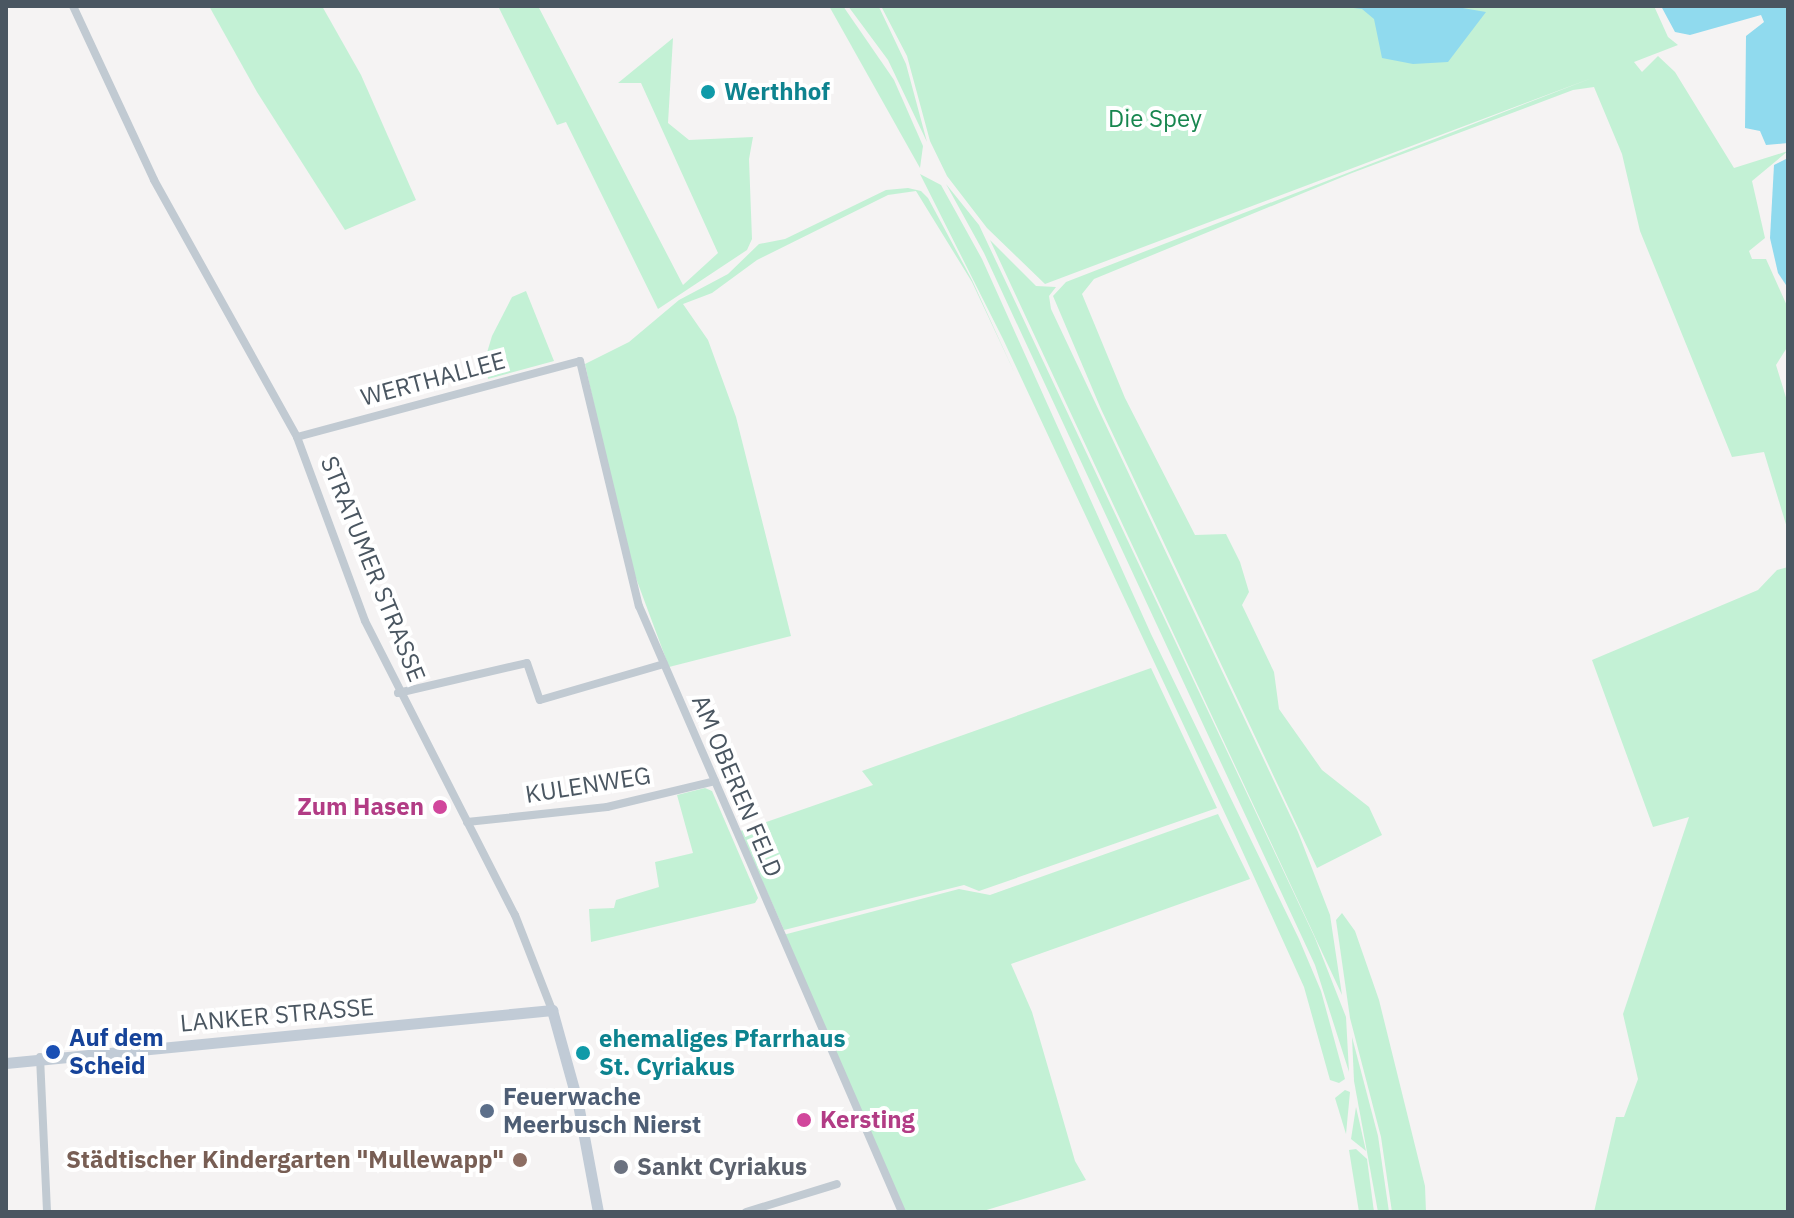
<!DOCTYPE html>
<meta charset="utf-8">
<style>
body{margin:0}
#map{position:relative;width:1794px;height:1218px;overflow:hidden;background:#f5f3f3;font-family:"IBM Plex Sans",sans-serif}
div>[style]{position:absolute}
.green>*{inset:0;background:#c3f1d5}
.water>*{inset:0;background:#90daee}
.street>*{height:8px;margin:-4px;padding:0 4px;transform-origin:4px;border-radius:4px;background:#c1cad2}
.secondary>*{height:11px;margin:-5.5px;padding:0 5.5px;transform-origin:5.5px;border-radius:5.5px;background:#c1cbd6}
.dots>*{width:22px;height:22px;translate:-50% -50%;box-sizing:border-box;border:4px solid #fff;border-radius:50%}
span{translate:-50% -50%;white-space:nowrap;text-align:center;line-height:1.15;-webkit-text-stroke:8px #fff;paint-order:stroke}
.culture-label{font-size:24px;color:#0d838f;font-weight:700}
.left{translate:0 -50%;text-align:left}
.park-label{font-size:24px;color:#17864f}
.street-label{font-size:24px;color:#4a5661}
.hotel-label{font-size:24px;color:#b23c85;font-weight:700}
.right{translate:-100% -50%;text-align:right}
.transit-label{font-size:24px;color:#164399;font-weight:700}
.service-label{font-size:24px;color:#4e5e75;font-weight:700}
.education-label{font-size:24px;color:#785e54;font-weight:700}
.worship-label{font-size:24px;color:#5b616d;font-weight:700}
.frame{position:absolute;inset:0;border:8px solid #4a5661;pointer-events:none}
</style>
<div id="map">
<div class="green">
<div style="clip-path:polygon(209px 6px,322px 6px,361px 75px,416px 200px,345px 230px,257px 92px)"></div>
<div style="clip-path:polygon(498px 6px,538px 6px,683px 285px,718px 253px,641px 83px,618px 83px,673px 38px,668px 123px,689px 140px,753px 137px,749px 159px,752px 239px,747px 250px,658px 309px,566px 122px,557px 125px)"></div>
<div style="clip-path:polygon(829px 6px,843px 6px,894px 80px,923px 146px,920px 168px)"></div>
<div style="clip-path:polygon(848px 6px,879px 7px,906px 64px,927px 142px,888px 60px)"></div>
<div style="clip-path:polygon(881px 6px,1654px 6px,1668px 37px,1678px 45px,1634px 62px,1642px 72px,1658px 56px,1675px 72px,1734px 168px,1788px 151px,1752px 181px,1765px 238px,1749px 251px,1752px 259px,1766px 259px,1788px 308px,1788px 346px,1776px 365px,1788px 404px,1788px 531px,1764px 452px,1732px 457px,1640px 231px,1622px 154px,1594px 87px,1573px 90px,1352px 173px,1094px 279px,1082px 294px,1125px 398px,1195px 535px,1226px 534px,1240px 562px,1249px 592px,1242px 605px,1274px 672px,1279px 709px,1322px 770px,1369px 807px,1382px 835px,1317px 868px,1101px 409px,1053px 296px,1066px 282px,1592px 78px,1045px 284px,987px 228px,947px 176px,930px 141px,907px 56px)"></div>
<div style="clip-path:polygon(920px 174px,941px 185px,982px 259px,1151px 634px,1299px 939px,1321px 991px,1345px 1079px,1339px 1083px,1330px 1080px,1304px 987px,1235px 835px,1003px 339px)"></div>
<div style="clip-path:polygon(946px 184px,979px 225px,1315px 938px,1346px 1017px,1349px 1072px,1315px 965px,984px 253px)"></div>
<div style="clip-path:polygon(908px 188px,921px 191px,928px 198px,972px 280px,1016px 376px,972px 282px,916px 191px,888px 195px,757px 260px,712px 293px,683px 304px,708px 340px,736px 417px,791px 636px,669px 667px,627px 554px,585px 364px,629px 342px,679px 300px,728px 274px,759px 244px,785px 239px,886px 190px)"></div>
<div style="clip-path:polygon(990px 240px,1036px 286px,1056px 287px,1049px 296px,1051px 309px,1298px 832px,1330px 915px,1342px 995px)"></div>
<div style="clip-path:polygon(526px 291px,554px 361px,488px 379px,486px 356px,492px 336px,512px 297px)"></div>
<div style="clip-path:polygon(1788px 567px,1788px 1212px,1594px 1212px,1616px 1117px,1624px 1117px,1638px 1079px,1623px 1014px,1689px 817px,1653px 827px,1592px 660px,1758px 590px,1777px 570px)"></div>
<div style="clip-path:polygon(1151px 668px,1217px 808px,979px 891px,964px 885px,784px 930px,740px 831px,873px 785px,862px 771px)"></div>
<div style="clip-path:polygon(705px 788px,712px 791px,758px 898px,755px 903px,591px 942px,589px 909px,614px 908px,616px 900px,659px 887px,655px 862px,693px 853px,677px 795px)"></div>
<div style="clip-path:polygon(1218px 814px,1250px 879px,1011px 964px,1032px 1012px,1075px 1161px,1086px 1180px,980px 1212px,905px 1212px,783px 935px,959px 889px,990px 895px)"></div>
<div style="clip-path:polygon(1342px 913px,1355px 931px,1379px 1000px,1425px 1186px,1426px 1212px,1392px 1212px,1381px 1137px,1350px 1018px,1336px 920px)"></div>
<div style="clip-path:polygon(1352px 1037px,1378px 1136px,1389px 1212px,1378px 1212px,1354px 1081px)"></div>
<div style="clip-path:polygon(1345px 1090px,1350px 1092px,1346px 1134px,1335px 1098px)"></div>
<div style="clip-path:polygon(1356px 1107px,1366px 1151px,1351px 1139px)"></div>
<div style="clip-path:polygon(1356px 1149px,1367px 1159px,1374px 1212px,1359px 1212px,1349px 1150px)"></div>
</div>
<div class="water">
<div style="clip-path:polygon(1337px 6px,1451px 6px,1486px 12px,1448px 62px,1413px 64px,1382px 58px,1374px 19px,1362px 9px)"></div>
<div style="clip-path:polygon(1661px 6px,1788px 6px,1788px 143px,1766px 145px,1760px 131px,1745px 128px,1746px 36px,1764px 22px,1761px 15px,1690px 35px,1675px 32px)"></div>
<div style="clip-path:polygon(1788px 158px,1788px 288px,1778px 273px,1770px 238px,1774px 165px)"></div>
</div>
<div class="street">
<div style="left:73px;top:6px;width:192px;rotate:65deg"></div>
<div style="left:154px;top:180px;width:294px;rotate:60.9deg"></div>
<div style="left:297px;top:437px;width:196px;rotate:69.7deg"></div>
<div style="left:365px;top:621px;width:330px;rotate:63deg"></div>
<div style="left:515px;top:915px;width:102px;rotate:68.7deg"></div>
<div style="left:297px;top:437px;width:293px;rotate:-15deg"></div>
<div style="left:580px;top:361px;width:252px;rotate:76.5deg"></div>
<div style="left:639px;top:606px;width:661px;rotate:66.54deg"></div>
<div style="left:398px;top:693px;width:132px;rotate:-13.1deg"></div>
<div style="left:527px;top:663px;width:39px;rotate:71deg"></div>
<div style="left:540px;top:700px;width:129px;rotate:-16.2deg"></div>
<div style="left:467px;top:822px;width:141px;rotate:-6.1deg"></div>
<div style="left:607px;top:807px;width:111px;rotate:-13.5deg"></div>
<div style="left:40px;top:1057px;width:155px;rotate:87.4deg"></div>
<div style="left:746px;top:1212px;width:95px;rotate:-17.1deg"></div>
</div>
<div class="secondary">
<div style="left:6px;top:1063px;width:549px;rotate:-5.54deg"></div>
<div style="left:552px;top:1010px;width:98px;rotate:74.5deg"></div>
<div style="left:578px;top:1104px;width:110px;rotate:79.5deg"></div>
</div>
<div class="dots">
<div style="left:708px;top:92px;background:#0f9aa8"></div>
<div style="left:440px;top:807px;background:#d1479c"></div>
<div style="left:53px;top:1052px;background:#1a4fb4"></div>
<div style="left:583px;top:1053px;background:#0f9aa8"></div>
<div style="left:487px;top:1111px;background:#5c6f8a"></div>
<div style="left:804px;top:1120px;background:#d1479c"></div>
<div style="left:520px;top:1160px;background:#8d6e63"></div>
<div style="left:621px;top:1167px;background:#6b7280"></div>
</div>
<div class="culture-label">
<span class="left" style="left:724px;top:92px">Werthhof</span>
<span class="left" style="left:599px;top:1053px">ehemaliges Pfarrhaus<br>St. Cyriakus</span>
</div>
<div class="park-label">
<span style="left:1155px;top:119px">Die Spey</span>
</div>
<div class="street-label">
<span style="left:433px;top:379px;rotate:-15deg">WERTHALLEE</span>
<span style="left:373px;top:569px;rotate:68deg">STRATUMER STRASSE</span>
<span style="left:588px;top:785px;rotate:-9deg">KULENWEG</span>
<span style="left:737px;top:786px;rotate:67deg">AM OBEREN FELD</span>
<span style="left:277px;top:1015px;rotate:-5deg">LANKER STRASSE</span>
</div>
<div class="hotel-label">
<span class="right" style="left:424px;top:807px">Zum Hasen</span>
<span class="left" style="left:820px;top:1120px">Kersting</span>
</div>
<div class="transit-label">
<span class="left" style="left:69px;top:1052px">Auf dem<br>Scheid</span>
</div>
<div class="service-label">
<span class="left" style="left:503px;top:1111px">Feuerwache<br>Meerbusch Nierst</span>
</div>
<div class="education-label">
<span class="right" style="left:504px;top:1160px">Städtischer Kindergarten "Mullewapp"</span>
</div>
<div class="worship-label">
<span class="left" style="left:637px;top:1167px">Sankt Cyriakus</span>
</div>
<div class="frame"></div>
</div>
